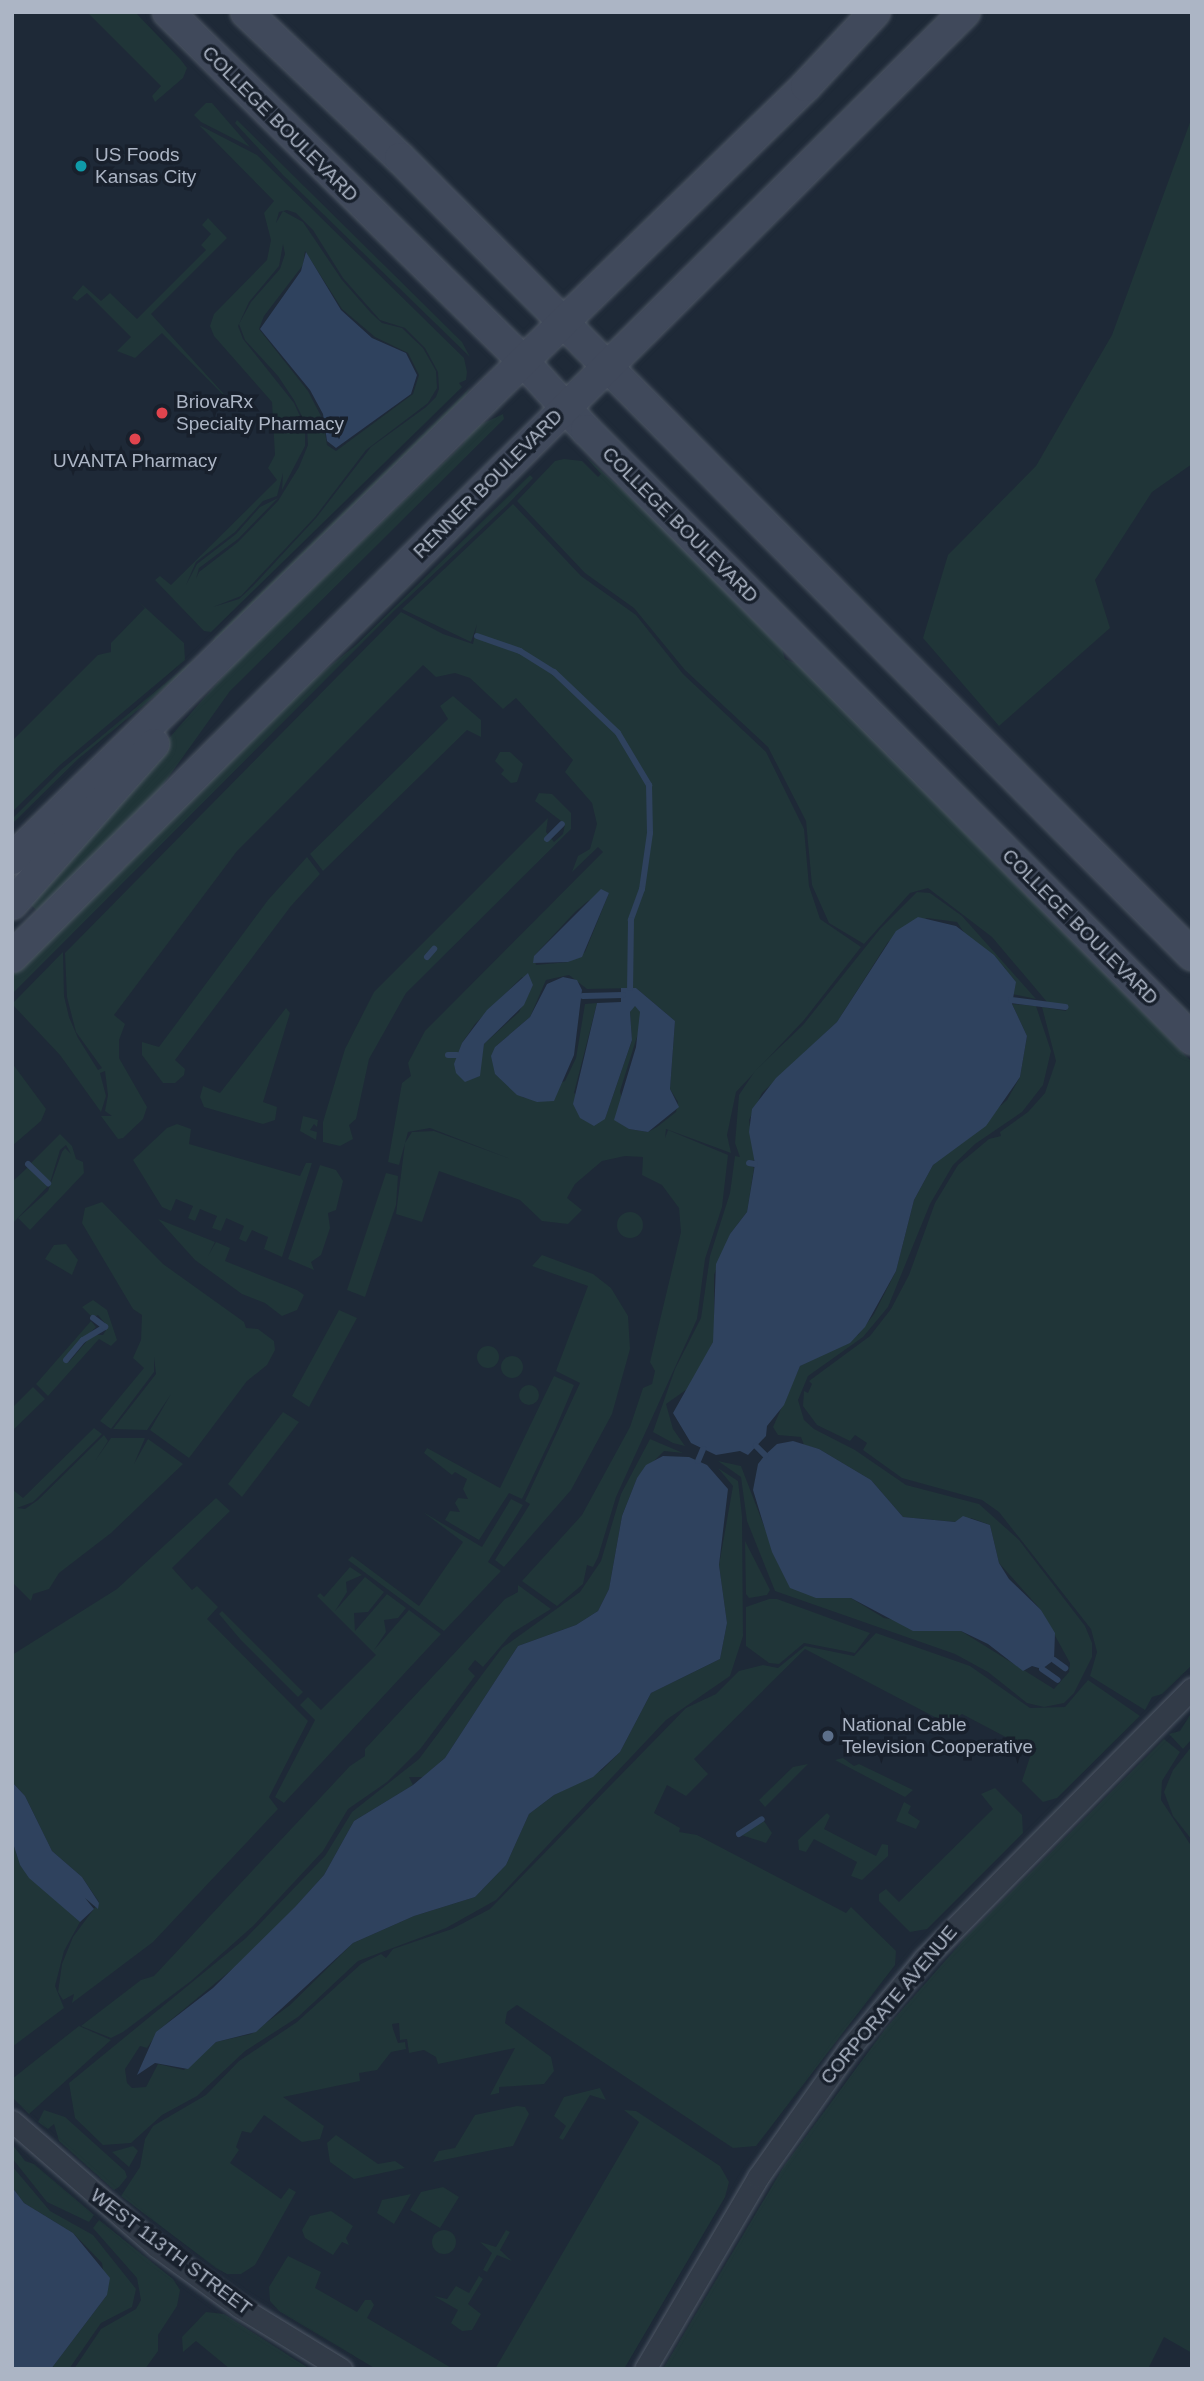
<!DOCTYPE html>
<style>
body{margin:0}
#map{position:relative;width:1204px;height:2381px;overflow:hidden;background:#1e2937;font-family:Helvetica,sans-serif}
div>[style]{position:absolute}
.green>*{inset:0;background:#203538}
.round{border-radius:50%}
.water>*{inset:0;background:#2f425e}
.stream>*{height:6px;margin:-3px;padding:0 3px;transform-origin:3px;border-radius:3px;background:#2f425e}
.roads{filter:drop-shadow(0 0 2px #4f5866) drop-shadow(0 0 2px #4f5866)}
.street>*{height:21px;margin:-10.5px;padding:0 10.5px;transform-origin:10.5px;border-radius:10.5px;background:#323b48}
.secondary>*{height:30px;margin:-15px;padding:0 15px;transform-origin:15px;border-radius:15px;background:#40495b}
.dots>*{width:19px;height:19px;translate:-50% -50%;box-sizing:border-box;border:4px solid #18202c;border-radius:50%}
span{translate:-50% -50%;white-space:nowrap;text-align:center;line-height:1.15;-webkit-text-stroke:7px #18202c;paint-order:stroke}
.street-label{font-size:19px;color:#acb5c5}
.poi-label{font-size:19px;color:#acb5c5}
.left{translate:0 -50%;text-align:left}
.frame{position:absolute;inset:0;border:14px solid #acb5c5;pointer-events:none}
</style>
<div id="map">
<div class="green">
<div style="clip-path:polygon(87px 12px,135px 12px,181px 60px,187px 68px,183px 78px,155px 102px,152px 96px,161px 86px)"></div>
<div style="clip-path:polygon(206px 103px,212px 103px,250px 147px,201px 122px,194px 115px)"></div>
<div style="clip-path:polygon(1192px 117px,1192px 464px,1152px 492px,1095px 580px,1110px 628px,999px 726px,923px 638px,948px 555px,1036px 466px,1112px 335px)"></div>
<div style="clip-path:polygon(237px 120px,462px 342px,470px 357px,283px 175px,235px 123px)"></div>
<div style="clip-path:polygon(evenodd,199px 125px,257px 155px,464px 358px,467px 372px,466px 380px,459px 383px,462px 387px,211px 632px,204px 631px,155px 580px,160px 576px,171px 585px,277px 480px,268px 468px,275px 455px,272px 402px,214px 336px,210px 326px,214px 314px,267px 260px,271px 240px,264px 213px,274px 201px,199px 125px,287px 210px,296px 213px,313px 230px,343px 278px,380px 320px,405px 328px,425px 348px,438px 372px,439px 389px,436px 397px,426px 407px,371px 447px,316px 518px,253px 586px,239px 599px,213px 607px,241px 596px,315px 517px,366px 450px,428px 403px,437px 388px,436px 371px,423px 348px,402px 328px,382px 323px,371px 313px,342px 280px,303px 222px,283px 211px,276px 223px,279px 212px,287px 210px,199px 125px,283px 244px,285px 254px,280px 269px,251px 302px,239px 324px,245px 340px,278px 376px,294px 400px,307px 427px,308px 445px,299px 467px,278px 501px,238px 542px,199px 572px,196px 579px,199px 568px,238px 539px,278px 498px,260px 507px,236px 534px,197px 564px,186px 585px,196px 562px,235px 532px,263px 501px,277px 496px,283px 473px,282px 490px,305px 446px,305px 427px,294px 403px,243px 339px,238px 326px,249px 302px,279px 266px,283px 244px,199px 125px,305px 251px,342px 309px,375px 337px,408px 353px,419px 375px,413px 394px,336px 451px,327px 445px,323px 420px,308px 391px,259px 329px,264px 316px,303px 265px,305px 251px)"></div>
<div style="clip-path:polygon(208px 218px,227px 238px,151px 314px,243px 415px,162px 333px,135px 358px,117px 351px,131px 337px,87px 293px,77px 301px,72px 298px,83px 285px,101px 301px,110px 293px,137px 319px,206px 250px,201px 245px,211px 234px,202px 225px)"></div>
<div style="clip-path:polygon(470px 388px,465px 397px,211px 645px,215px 637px)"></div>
<div style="clip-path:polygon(503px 414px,504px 419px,230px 691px,150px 803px,39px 913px,27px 901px,232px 666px,462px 445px,475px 427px)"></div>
<div style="clip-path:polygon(585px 456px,648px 513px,782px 649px,785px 659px,798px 664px,1192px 1062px,1192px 1665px,1162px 1694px,1152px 1697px,1145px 1710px,1090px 1676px,1097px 1652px,1091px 1629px,999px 1512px,982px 1500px,902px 1478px,863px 1450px,867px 1443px,855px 1435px,850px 1441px,817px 1425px,803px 1406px,804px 1391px,808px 1393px,812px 1384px,809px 1381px,870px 1336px,891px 1309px,909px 1275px,935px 1203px,958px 1165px,989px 1139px,1001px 1136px,1000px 1132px,1028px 1112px,1045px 1093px,1056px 1061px,1042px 1007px,1066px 1011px,1067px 1006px,1047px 1002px,992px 937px,928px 888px,910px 893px,864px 944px,829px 923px,812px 885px,806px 821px,768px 747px,685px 670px,634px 608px,585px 573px,517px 501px,555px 461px,564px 459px,582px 461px,598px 477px,601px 474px)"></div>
<div style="clip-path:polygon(530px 475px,533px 478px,507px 505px,393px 612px,12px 994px,12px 976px,279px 707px,356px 645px)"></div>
<div style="clip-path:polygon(evenodd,513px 504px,581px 576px,636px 615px,683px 674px,766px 752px,804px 829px,809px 886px,820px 919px,861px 947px,804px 1020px,736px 1092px,727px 1135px,731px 1153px,666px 1129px,665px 1138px,668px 1130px,728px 1155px,722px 1207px,705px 1259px,697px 1319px,616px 1497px,598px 1557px,593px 1567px,587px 1565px,583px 1584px,557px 1606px,522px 1581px,582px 1515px,630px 1427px,643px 1388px,652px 1384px,655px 1371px,650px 1362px,681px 1232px,679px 1208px,662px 1185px,642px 1175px,643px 1157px,625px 1156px,602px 1161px,575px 1184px,567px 1198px,582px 1210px,568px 1224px,542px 1221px,520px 1200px,439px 1171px,422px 1222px,396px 1214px,405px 1143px,412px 1132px,434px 1131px,516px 1161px,430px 1128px,408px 1132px,399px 1165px,388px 1162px,402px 1083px,411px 1076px,408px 1063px,425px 1031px,603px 852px,598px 847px,572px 872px,578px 856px,590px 849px,597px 824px,592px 803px,565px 772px,573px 760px,516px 698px,503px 709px,470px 678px,455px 673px,436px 677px,423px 665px,237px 851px,114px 1015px,125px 1024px,119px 1040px,119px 1058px,147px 1107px,143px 1119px,123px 1138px,118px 1139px,101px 1116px,112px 1116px,105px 1111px,108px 1095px,105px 1071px,100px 1073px,106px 1096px,101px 1112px,60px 1055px,12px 1004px,63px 952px,64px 996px,69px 1017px,78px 1038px,98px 1070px,102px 1068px,76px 1032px,67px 997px,65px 953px,401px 612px,443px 634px,473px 644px,477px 624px,471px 642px,402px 609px,513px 504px,609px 893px,585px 952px,568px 962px,536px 965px,534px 956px,575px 912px,588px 901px,609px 893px,513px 504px,569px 975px,587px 989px,636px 988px,675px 1021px,670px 1089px,678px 1102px,676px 1112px,657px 1127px,648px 1132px,629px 1129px,620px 1091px,640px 1027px,640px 1012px,635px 1005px,630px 1012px,632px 1040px,605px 1119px,574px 1093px,597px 1003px,585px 1004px,576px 1058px,565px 1081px,524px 1098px,495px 1074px,495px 1047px,530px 1017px,546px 980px,569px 975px,513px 504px,522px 977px,533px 985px,519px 1012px,484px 1044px,480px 1067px,456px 1073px,462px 1043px,475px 1024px,522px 977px)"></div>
<div style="clip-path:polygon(138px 601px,184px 643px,185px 660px,60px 765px,12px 812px,12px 741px,98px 655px,111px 652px,111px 643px,145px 608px)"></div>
<div style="clip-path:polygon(192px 661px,183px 673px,78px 759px,12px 824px,12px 819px,62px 769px)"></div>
<div style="clip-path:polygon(453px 696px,481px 720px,481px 737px,467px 730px,323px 871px,310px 854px,448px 719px,440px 706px)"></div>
<div style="clip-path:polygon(500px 752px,510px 752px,523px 764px,517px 782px,511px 783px,501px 774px,504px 770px,495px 761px)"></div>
<div style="clip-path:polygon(539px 793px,552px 794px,571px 813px,571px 829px,406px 993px,369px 1059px,356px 1119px,349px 1125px,353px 1139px,340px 1146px,323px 1142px,323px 1122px,345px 1049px,374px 992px,548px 818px,546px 832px,554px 842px,563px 834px,565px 824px,535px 801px)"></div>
<div style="clip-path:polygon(307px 857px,320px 874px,291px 906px,175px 1060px,185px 1069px,184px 1075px,175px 1083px,163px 1083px,142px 1055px,142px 1042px,159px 1047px,268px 900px)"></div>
<div style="clip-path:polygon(917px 892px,930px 893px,962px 916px,1036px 999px,1012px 994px,1012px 980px,1005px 968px,967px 937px,957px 922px,927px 918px,888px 942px,837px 1022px,762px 1093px,749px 1120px,755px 1160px,747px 1162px,754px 1168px,747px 1212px,730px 1234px,714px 1275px,714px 1340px,690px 1387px,666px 1404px,673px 1429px,685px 1446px,673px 1443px,653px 1432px,675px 1369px,701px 1318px,710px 1256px,730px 1193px,735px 1156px,740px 1157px,735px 1143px,739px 1095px,755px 1071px,803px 1025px,880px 929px)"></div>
<div style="clip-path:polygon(1012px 1004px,1036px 1006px,1051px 1051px,1043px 1085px,1022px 1112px,975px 1144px,953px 1165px,930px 1204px,888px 1307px,863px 1337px,808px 1376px,798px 1400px,804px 1420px,814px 1429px,855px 1450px,906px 1485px,979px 1504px,1019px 1540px,1085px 1626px,1092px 1643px,1092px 1657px,1074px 1693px,1064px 1703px,1044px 1707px,1027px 1703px,988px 1672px,955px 1654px,775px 1591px,747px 1521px,741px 1477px,718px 1461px,741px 1466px,779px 1565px,825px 1598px,851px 1598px,884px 1618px,961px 1631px,1054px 1689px,1069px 1672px,1070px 1663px,1041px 1610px,999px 1563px,990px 1525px,971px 1518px,956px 1522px,903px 1517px,871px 1480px,819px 1449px,804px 1445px,801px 1437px,778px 1435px,773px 1427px,800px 1366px,858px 1335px,874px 1314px,896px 1271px,914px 1200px,933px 1165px,1007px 1100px,1020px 1077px,1027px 1036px)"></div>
<div style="clip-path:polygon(286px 1008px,290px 1013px,263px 1102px,277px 1107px,275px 1120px,263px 1124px,204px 1107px,200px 1097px,203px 1086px,220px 1093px)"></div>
<div style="clip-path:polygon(12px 1063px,46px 1109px,41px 1121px,12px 1146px)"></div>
<div style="clip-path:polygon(303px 1116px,318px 1120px,317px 1127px,314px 1124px,310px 1130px,317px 1132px,316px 1140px,300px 1131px)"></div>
<div style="clip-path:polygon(177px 1124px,191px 1129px,189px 1144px,300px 1176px,306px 1163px,312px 1163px,282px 1257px,264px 1249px,268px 1237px,252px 1230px,246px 1242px,239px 1239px,244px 1226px,226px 1218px,238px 1189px,221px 1231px,212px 1228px,217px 1216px,200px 1209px,195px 1221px,188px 1218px,193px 1206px,176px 1199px,171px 1211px,162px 1207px,133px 1160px,167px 1128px)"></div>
<div style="clip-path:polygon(60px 1134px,72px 1146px,76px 1159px,83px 1162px,84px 1173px,30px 1230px,18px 1218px,48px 1191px,62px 1152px,65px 1148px,71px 1154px,66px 1145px,60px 1150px,50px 1183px,31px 1163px)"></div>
<div style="clip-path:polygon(320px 1165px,336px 1170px,343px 1181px,336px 1210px,328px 1213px,330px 1228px,321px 1255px,311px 1262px,314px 1270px,288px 1259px)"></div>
<div style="clip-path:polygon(28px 1167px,48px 1186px,12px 1224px,12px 1182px)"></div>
<div style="clip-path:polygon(386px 1173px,398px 1176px,396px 1205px,365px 1297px,347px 1290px)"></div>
<div style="clip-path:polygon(102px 1202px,163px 1264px,244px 1322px,246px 1328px,258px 1329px,274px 1341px,275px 1350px,267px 1365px,247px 1381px,189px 1458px,150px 1430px,171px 1394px,147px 1430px,113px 1429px,156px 1374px,154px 1357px,154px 1372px,111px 1429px,100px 1421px,144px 1368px,133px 1358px,141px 1340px,142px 1315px,133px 1309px,82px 1223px,85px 1208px)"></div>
<div class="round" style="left:617px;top:1212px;width:26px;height:26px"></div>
<div style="clip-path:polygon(158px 1219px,215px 1242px,208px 1256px,216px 1242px,230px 1248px,225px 1261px,297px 1290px,304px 1295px,297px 1310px,282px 1316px,265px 1303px,242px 1294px,195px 1260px)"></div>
<div style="clip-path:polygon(66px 1244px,78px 1260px,72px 1275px,45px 1259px,54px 1245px)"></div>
<div style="clip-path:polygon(542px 1255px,593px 1274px,611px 1288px,628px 1316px,630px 1349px,612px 1414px,571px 1490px,504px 1567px,495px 1560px,530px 1504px,525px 1501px,580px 1383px,556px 1371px,588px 1286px,532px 1266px)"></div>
<div style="clip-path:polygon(93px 1300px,107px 1310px,117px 1340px,111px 1346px,99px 1339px,48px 1396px,36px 1384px,91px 1321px,96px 1327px,65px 1357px,69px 1362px,92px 1335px,103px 1335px,108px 1327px,98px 1315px,93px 1318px,82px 1307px)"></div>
<div style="clip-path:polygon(339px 1310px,357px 1318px,309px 1407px,292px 1396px)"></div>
<div class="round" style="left:477px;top:1346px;width:22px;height:22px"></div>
<div class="round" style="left:501px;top:1356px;width:22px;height:22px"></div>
<div style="clip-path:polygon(554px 1376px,574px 1385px,555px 1430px,522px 1499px,509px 1493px,479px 1540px,445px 1520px,450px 1511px,460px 1512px,455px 1503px,458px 1498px,468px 1499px,463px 1489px,467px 1479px,455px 1472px,452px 1475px,424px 1453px,427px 1448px,500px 1488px)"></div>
<div class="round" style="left:519px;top:1385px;width:20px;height:20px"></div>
<div style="clip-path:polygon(33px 1387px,45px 1399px,12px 1431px,12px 1408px)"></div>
<div style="clip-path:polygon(283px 1412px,299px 1422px,242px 1497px,228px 1484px)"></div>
<div style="clip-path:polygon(94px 1428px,102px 1434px,94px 1442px,33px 1502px,17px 1508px,25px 1509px,38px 1500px,104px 1435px,108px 1441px,95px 1461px,111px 1438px,145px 1438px,134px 1464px,148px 1439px,183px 1464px,111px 1533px,59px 1573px,49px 1589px,33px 1594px,31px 1601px,12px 1582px,12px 1489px,23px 1498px)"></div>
<div style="clip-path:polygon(650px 1439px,683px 1453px,664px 1451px,637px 1478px,622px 1516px,609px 1589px,598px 1611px,576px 1625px,518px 1646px,445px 1758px,423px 1777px,409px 1777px,413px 1785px,354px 1821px,324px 1875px,295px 1907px,247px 1957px,160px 2029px,147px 2048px,140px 2046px,125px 2069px,127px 2083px,132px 2088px,146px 2087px,158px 2064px,184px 2070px,216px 2042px,251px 2034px,290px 2005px,353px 1943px,414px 1916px,475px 1897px,506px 1865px,529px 1814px,554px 1795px,602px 1770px,620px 1752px,651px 1693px,720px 1659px,727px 1623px,719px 1565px,733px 1486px,718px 1468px,738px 1481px,742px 1516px,743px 1636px,730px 1676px,666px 1720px,496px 1900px,446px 1928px,358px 1961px,298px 2017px,245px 2051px,197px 2096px,162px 2115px,131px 2143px,103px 2145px,75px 2118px,69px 2083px,246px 1938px,325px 1856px,352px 1812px,419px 1759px,502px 1648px,580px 1592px,601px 1561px,621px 1494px)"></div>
<div style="clip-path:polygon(216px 1498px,230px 1511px,172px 1568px,192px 1590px,197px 1586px,218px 1607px,207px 1619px,308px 1721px,269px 1797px,278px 1809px,153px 1942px,72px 2003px,74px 1994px,63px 2000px,58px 1992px,62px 1964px,73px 1937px,99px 1902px,82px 1877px,52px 1851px,25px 1796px,12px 1782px,12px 1655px,117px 1589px)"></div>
<div style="clip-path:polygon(511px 1499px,523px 1505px,488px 1562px,501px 1571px,444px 1631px,348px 1560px,352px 1556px,419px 1606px,463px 1542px,423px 1512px,482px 1547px)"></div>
<div style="clip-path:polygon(745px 1541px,770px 1590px,767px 1595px,749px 1598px,746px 1594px)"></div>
<div style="clip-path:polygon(350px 1567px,362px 1575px,346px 1582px,347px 1592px,335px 1611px,365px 1577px,384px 1592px,368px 1612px,354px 1613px,355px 1631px,387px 1594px,406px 1608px,398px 1618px,384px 1620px,386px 1632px,374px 1650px,409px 1610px,441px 1634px,284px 1803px,275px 1797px,315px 1720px,300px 1705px,308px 1697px,321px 1710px,376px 1655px,317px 1596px,320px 1593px,324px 1597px)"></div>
<div style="clip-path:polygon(518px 1585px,551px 1609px,512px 1633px,483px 1667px,475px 1660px,468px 1669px,475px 1676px,421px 1748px,387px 1782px,348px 1809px,323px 1851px,253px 1926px,191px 1981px,123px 2032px,111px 2038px,81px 2026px,141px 1980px,154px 1976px,350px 1766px,365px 1756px,365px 1749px,505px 1599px,518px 1592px)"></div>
<div style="clip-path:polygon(769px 1599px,777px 1599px,870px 1633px,855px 1653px,804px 1643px,779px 1664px,769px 1663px,746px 1646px,746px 1607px)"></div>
<div style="clip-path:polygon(222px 1611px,303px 1692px,298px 1697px,240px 1639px,219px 1614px)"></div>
<div style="clip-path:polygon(876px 1633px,970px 1666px,1030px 1708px,1065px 1707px,1088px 1680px,1140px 1716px,1057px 1798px,1043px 1802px,1022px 1781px,1032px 1751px,962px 1714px,948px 1724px,805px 1649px,694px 1759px,708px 1774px,686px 1796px,667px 1785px,654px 1813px,680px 1828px,679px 1832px,697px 1835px,846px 1913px,851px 1907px,896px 1951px,895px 1965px,756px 2146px,733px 2148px,517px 2005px,507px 2012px,505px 2023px,551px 2057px,554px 2071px,544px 2084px,499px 2087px,499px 2093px,490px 2095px,515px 2048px,438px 2064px,436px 2057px,424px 2050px,409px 2053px,407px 2039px,400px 2040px,399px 2023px,392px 2024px,393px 2029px,398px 2043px,405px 2042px,406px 2049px,391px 2052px,377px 2070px,359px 2073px,360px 2081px,283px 2097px,324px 2126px,320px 2139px,302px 2142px,264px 2115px,251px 2133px,242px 2131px,236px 2147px,239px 2150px,230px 2163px,281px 2199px,289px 2188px,296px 2192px,255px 2265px,241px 2274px,227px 2274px,216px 2268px,121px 2196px,140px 2167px,145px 2139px,153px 2126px,206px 2095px,239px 2061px,297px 2022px,361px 1964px,381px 1954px,386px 1958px,393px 1949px,452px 1929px,490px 1909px,686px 1708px,716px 1694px,739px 1671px,763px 1665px,778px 1668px,805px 1646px,854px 1656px)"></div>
<div style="clip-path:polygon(1192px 1712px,1192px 1739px,1183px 1749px,1169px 1734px,1180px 1731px)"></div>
<div style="clip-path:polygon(1164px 1739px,1180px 1752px,1162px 1781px,1161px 1800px,1192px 1847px,1192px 2353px,1164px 2337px,1148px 2369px,663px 2369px,784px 2166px,886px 2028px,967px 1936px)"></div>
<div style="clip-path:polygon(1192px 1746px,1192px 1840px,1173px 1816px,1164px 1792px,1173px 1770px)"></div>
<div style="clip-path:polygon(843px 1758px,854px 1766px,859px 1764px,913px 1790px,905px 1797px,835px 1760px)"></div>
<div style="clip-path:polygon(808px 1764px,765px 1807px,759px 1800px,793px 1767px)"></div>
<div style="clip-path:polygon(995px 1788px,1022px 1815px,1023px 1833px,927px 1929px,910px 1932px,879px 1901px,879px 1894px,886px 1889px,899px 1902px,993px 1809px,981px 1794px)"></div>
<div style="clip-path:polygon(904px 1802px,911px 1806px,908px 1813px,920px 1821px,916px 1829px,896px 1821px)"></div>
<div style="clip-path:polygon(827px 1813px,830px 1816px,824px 1829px,876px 1856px,882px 1844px,888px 1845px,888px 1856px,862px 1880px,851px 1876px,857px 1862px,814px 1839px,806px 1852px,799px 1850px,798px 1840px)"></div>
<div style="clip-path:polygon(764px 1821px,772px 1833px,766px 1843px,741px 1835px)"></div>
<div style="clip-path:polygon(12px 1840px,20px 1865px,80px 1922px,64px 1951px,55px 1986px,64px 2008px,12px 2047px)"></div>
<div style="clip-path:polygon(79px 2026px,111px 2040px,29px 2114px,12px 2097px,12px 2079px)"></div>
<div style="clip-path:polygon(600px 2088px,606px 2100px,590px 2095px,563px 2140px,559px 2138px,566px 2126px,554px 2116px,564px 2097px)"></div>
<div style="clip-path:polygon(517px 2106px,525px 2107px,529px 2114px,513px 2146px,433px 2162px,439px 2151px,455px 2148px,475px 2115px)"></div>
<div style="clip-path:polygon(44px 2110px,65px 2117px,125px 2171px,127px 2177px,119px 2187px,114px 2190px,59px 2141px,54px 2124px,48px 2129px,38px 2122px)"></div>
<div style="clip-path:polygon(624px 2110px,636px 2111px,720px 2166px,729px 2182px,725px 2197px,624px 2369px,495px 2369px,639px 2122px)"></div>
<div style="clip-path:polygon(336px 2135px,378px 2164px,395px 2161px,405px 2168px,354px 2179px,330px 2162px,327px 2143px)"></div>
<div style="clip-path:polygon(12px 2144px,25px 2161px,34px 2164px,94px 2215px,89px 2222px,47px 2202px,12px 2158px)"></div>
<div style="clip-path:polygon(133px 2146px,138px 2151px,129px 2167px,112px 2152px)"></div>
<div style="clip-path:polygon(12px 2166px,50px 2211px,93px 2235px,136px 2289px,132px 2307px,101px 2323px,69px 2369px,51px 2369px,107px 2295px,102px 2263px,73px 2233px,24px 2203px,12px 2187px)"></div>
<div style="clip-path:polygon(443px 2187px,459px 2197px,440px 2228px,410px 2210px,421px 2192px)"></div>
<div style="clip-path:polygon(411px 2194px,394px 2224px,377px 2213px,382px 2200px)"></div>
<div style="clip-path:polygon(331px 2211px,353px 2226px,346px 2238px,349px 2245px,342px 2242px,333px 2255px,305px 2238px,302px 2230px,310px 2216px)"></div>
<div style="clip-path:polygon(99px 2220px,173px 2279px,180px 2290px,177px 2306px,158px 2335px,158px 2351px,145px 2369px,74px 2369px,101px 2329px,136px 2309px,141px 2300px,137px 2278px,93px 2228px)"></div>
<div style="clip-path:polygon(506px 2230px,510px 2232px,500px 2250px,512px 2261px,497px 2255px,487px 2272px,483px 2270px,492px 2253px,480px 2242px,496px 2247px)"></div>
<div class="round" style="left:432px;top:2230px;width:24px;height:24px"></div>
<div style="clip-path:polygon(288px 2256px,321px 2272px,315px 2288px,357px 2312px,365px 2300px,371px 2300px,374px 2305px,367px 2318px,453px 2369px,376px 2369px,279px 2311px,270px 2301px,269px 2287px)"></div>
<div style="clip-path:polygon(479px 2276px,483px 2279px,468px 2304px,481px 2314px,472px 2330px,462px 2331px,451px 2323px,458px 2310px,434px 2296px,447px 2299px,456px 2286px,469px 2293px)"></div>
<div style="clip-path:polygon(206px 2312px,224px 2314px,310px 2369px,230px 2369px,196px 2341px,183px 2352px,182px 2337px)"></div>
</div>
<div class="water">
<div style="clip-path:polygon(306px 252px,341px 310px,372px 338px,406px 353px,417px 375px,411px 394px,336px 448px,327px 441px,323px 414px,310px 390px,260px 329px,301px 271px)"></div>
<div style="clip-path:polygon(601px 889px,609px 893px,582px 957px,568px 962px,533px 963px,534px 956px)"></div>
<div style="clip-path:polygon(918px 917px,956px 926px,994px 955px,1016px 982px,1012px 1004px,1027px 1036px,1020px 1077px,986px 1126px,933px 1165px,914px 1200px,896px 1271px,865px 1327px,850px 1343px,800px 1366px,784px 1405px,767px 1426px,766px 1436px,748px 1455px,740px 1451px,716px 1455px,691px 1443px,673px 1413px,713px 1342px,716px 1264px,730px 1234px,747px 1212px,755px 1164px,749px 1132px,752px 1109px,776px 1078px,837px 1022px,896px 931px)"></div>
<div style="clip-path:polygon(528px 973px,533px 985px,524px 1005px,484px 1044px,480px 1076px,465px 1082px,456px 1073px,454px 1064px,462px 1043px,487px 1010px)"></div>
<div style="clip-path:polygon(563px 977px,577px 980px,582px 990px,574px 1055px,554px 1101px,537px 1102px,517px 1095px,495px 1074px,491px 1056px,495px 1047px,530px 1017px,547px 984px)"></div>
<div style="clip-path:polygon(621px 988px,636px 988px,675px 1021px,670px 1089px,679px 1107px,648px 1132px,629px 1129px,614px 1120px,636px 1047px,640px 1012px,635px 1006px,630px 1012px,632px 1040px,605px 1119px,594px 1126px,580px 1118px,573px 1104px,597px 1003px,621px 1002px)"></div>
<div style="clip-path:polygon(793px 1441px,819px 1449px,871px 1480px,903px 1517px,955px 1522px,963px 1516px,990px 1525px,999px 1563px,1009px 1579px,1041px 1610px,1055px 1633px,1054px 1660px,1042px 1669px,1032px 1666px,1023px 1671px,988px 1644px,961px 1631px,913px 1631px,851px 1598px,816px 1598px,790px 1588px,772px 1552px,753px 1490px,758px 1464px,765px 1455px,777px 1444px)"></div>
<div style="clip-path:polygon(663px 1456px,689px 1457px,707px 1465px,728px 1489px,719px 1565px,727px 1623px,720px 1659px,651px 1693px,620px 1752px,593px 1777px,554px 1795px,529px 1814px,506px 1865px,475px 1897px,414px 1916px,353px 1943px,256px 2032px,216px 2042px,188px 2069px,155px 2063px,137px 2075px,156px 2032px,213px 1988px,295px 1907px,324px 1875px,354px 1821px,413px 1785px,445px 1758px,518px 1646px,576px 1625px,598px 1611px,609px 1589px,622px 1516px,637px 1478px,646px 1465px)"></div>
<div style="clip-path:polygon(12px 1782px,25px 1796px,52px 1851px,82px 1877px,99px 1903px,98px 1909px,85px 1898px,94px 1909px,80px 1922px,29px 1878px,20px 1865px,12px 1840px)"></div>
<div style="clip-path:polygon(12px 2187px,24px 2203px,73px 2233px,110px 2278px,107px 2295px,51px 2369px,12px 2369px)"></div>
</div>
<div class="stream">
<div style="left:477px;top:636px;width:46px;rotate:19.2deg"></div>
<div style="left:520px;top:651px;width:40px;rotate:32deg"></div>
<div style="left:554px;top:672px;width:88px;rotate:43.6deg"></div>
<div style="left:618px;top:733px;width:61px;rotate:59.2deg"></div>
<div style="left:649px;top:785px;width:48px;rotate:88.8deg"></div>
<div style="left:650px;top:833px;width:57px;rotate:98.1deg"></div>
<div style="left:642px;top:889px;width:33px;rotate:110deg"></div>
<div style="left:631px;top:920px;width:68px;rotate:90.8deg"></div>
<div style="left:547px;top:839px;width:21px;rotate:-45deg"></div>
<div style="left:427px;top:957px;width:11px;rotate:-49deg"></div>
<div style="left:583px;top:996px;width:40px;rotate:-1.4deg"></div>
<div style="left:1011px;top:1000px;width:55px;rotate:7.3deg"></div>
<div style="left:448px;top:1055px;width:9px"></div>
<div style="left:749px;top:1163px;width:6px;rotate:9deg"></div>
<div style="left:28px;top:1164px;width:28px;rotate:44deg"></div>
<div style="left:66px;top:1360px;width:26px;rotate:-50deg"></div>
<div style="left:83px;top:1340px;width:26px;rotate:-31deg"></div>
<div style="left:105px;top:1327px;width:15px;rotate:-143deg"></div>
<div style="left:756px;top:1446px;width:13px;rotate:45deg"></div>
<div style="left:698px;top:1461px;width:13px;rotate:-67deg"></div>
<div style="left:1054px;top:1660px;width:14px;rotate:36deg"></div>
<div style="left:1042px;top:1669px;width:19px;rotate:35deg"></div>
<div style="left:739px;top:1834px;width:27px;rotate:-33deg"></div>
</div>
<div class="roads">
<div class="street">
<div style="left:12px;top:2121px;width:192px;rotate:41deg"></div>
<div style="left:157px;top:2247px;width:102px;rotate:35.9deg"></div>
<div style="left:240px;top:2307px;width:119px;rotate:31.5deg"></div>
<div style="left:645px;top:2369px;width:223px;rotate:-59.5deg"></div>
<div style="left:758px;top:2177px;width:156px;rotate:-54.7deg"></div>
<div style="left:848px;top:2050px;width:119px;rotate:-50.1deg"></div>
<div style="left:924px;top:1959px;width:381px;rotate:-45.3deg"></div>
</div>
<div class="secondary">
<div style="left:168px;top:12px;width:499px;rotate:44.5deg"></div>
<div style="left:524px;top:362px;width:92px;rotate:47.6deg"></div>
<div style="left:586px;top:430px;width:859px;rotate:45.14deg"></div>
<div style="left:246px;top:12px;width:212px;rotate:43.5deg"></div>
<div style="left:400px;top:158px;width:1124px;rotate:45.18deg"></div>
<div style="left:12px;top:859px;width:1108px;rotate:-44.23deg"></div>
<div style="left:806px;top:86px;width:101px;rotate:-47deg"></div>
<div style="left:12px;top:904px;width:214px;rotate:-48.4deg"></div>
<div style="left:12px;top:957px;width:1342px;rotate:-44.76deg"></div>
</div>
</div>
<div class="dots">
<div style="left:81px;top:166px;background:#0f9aa8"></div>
<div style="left:162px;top:413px;background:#e0444e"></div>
<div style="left:135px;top:439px;background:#e0444e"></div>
<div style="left:828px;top:1736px;background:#5c6f8a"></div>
</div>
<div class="street-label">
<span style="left:280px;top:124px;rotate:45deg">COLLEGE BOULEVARD</span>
<span style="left:488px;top:484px;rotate:-45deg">RENNER BOULEVARD</span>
<span style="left:680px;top:525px;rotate:45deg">COLLEGE BOULEVARD</span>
<span style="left:1080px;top:927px;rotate:45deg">COLLEGE BOULEVARD</span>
<span style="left:889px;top:2005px;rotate:-50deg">CORPORATE AVENUE</span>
<span style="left:171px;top:2252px;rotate:37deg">WEST 113TH STREET</span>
</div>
<div class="poi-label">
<span class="left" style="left:95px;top:166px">US Foods<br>Kansas City</span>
<span class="left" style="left:176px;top:413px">BriovaRx<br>Specialty Pharmacy</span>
<span style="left:135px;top:461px">UVANTA Pharmacy</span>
<span class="left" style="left:842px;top:1736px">National Cable<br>Television Cooperative</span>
</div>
<div class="frame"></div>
</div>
